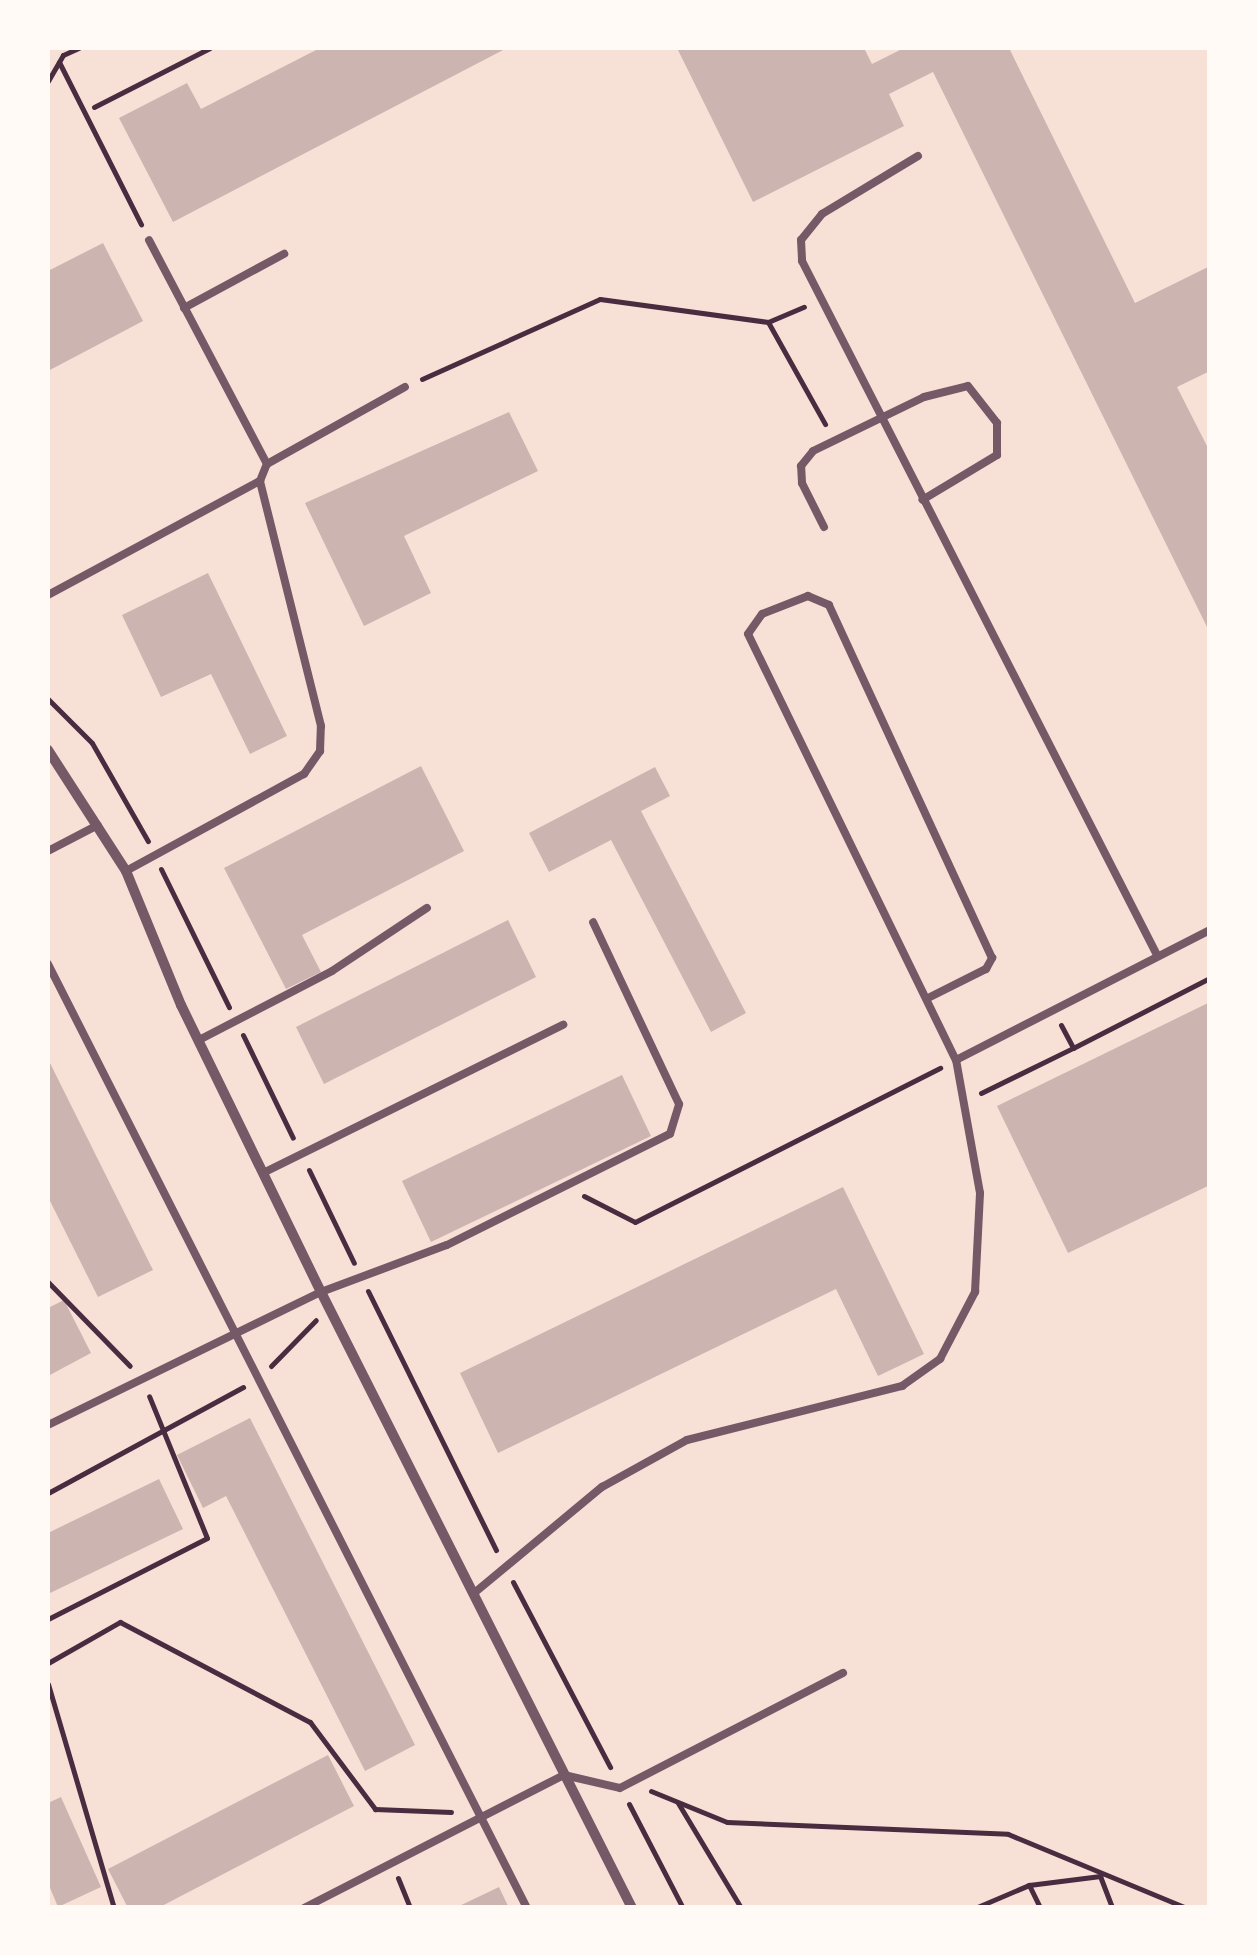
<!DOCTYPE html>
<style>
body{margin:0}
#map{position:relative;width:1257px;height:1955px;overflow:hidden;background:#f7e1d7;font-family:"Roboto Serif",serif}
div>[style]{position:absolute}
.building>*{inset:0;background:#ccb4b1}
.path>*{height:5px;margin:-2.5px;padding:0 2.5px;transform-origin:2.5px;border-radius:2.5px;background:#4a2c40}
.service>*{height:8px;margin:-4px;padding:0 4px;transform-origin:4px;border-radius:4px;background:#755966}
.minor>*{height:10px;margin:-5px;padding:0 5px;transform-origin:5px;border-radius:5px;background:#755966}
span{translate:-50% -50%;white-space:nowrap;text-align:center;line-height:1.15;-webkit-text-stroke:10px #fffaf5;paint-order:stroke}
.frame{position:absolute;inset:0;border:50px solid #fffaf5;pointer-events:none}
</style>
<div id="map">
<div class="building">
<div style="clip-path:polygon(320px 48px,507px 48px,173px 222px,119px 118px,187px 83px,201px 109px)"></div>
<div style="clip-path:polygon(677px 48px,864px 48px,872px 64px,904px 48px,1009px 48px,1135px 303px,1210px 266px,1210px 371px,1177px 387px,1210px 452px,1210px 633px,933px 72px,889px 94px,904px 126px,753px 202px)"></div>
<div style="clip-path:polygon(103px 243px,143px 321px,48px 371px,48px 271px)"></div>
<div style="clip-path:polygon(509px 412px,538px 471px,404px 536px,431px 593px,364px 626px,305px 503px)"></div>
<div style="clip-path:polygon(208px 573px,287px 736px,250px 754px,211px 674px,161px 697px,122px 615px)"></div>
<div style="clip-path:polygon(421px 766px,464px 851px,302px 935px,321px 972px,286px 989px,224px 868px)"></div>
<div style="clip-path:polygon(655px 767px,670px 796px,641px 811px,746px 1013px,711px 1032px,611px 840px,549px 872px,529px 833px)"></div>
<div style="clip-path:polygon(508px 920px,536px 977px,324px 1084px,296px 1027px)"></div>
<div style="clip-path:polygon(1208px 1003px,1210px 1185px,1068px 1253px,997px 1106px)"></div>
<div style="clip-path:polygon(48px 1059px,153px 1270px,98px 1297px,48px 1197px)"></div>
<div style="clip-path:polygon(622px 1075px,651px 1136px,431px 1242px,402px 1181px)"></div>
<div style="clip-path:polygon(843px 1187px,924px 1354px,878px 1376px,836px 1289px,498px 1453px,460px 1373px)"></div>
<div style="clip-path:polygon(64px 1300px,91px 1353px,48px 1376px,48px 1308px)"></div>
<div style="clip-path:polygon(250px 1418px,415px 1745px,365px 1771px,226px 1496px,203px 1508px,177px 1455px)"></div>
<div style="clip-path:polygon(159px 1479px,183px 1529px,48px 1594px,48px 1533px)"></div>
<div style="clip-path:polygon(328px 1755px,354px 1806px,158px 1908px,128px 1908px,108px 1869px)"></div>
<div style="clip-path:polygon(61px 1797px,101px 1887px,58px 1907px,48px 1883px,48px 1803px)"></div>
<div style="clip-path:polygon(499px 1887px,509px 1908px,455px 1908px)"></div>
</div>
<div class="path">
<div style="left:59px;top:62px;width:182px;rotate:63.2deg"></div>
<div style="left:48px;top:81px;width:30px;rotate:-60deg"></div>
<div style="left:63px;top:55px;width:17px;rotate:-24deg"></div>
<div style="left:94px;top:107px;width:130px;rotate:-27deg"></div>
<div style="left:768px;top:322px;width:117px;rotate:60.8deg"></div>
<div style="left:422px;top:379px;width:195px;rotate:-24.2deg"></div>
<div style="left:600px;top:299px;width:170px;rotate:7.8deg"></div>
<div style="left:768px;top:322px;width:39px;rotate:-23deg"></div>
<div style="left:48px;top:699px;width:62px;rotate:45deg"></div>
<div style="left:92px;top:743px;width:113px;rotate:60.3deg"></div>
<div style="left:161px;top:869px;width:154px;rotate:63.8deg"></div>
<div style="left:1061px;top:1025px;width:26px;rotate:62deg"></div>
<div style="left:1073px;top:1048px;width:154px;rotate:-27.1deg"></div>
<div style="left:243px;top:1035px;width:114px;rotate:64.1deg"></div>
<div style="left:981px;top:1093px;width:102px;rotate:-26.1deg"></div>
<div style="left:309px;top:1170px;width:103px;rotate:64.2deg"></div>
<div style="left:584px;top:1196px;width:57px;rotate:27deg"></div>
<div style="left:635px;top:1222px;width:342px;rotate:-26.8deg"></div>
<div style="left:48px;top:1282px;width:117px;rotate:45.7deg"></div>
<div style="left:368px;top:1291px;width:289px;rotate:63.7deg"></div>
<div style="left:271px;top:1366px;width:64px;rotate:-45.6deg"></div>
<div style="left:48px;top:1493px;width:222px;rotate:-28.5deg"></div>
<div style="left:513px;top:1582px;width:209px;rotate:62.3deg"></div>
<div style="left:48px;top:1619px;width:178px;rotate:-27deg"></div>
<div style="left:207px;top:1538px;width:153px;rotate:-112.2deg"></div>
<div style="left:48px;top:1663px;width:83px;rotate:-29.7deg"></div>
<div style="left:120px;top:1622px;width:215px;rotate:27.8deg"></div>
<div style="left:310px;top:1722px;width:109px;rotate:53.2deg"></div>
<div style="left:375px;top:1809px;width:76px;rotate:2.3deg"></div>
<div style="left:48px;top:1684px;width:234px;rotate:73.6deg"></div>
<div style="left:651px;top:1791px;width:82px;rotate:22.2deg"></div>
<div style="left:727px;top:1822px;width:281px;rotate:2.4deg"></div>
<div style="left:1008px;top:1834px;width:194px;rotate:22.5deg"></div>
<div style="left:678px;top:1803px;width:122px;rotate:59deg"></div>
<div style="left:629px;top:1804px;width:117px;rotate:62.6deg"></div>
<div style="left:398px;top:1878px;width:32px;rotate:68deg"></div>
<div style="left:1029px;top:1885px;width:25px;rotate:64deg"></div>
<div style="left:975px;top:1908px;width:59px;rotate:-23.1deg"></div>
<div style="left:1029px;top:1885px;width:72px;rotate:-7.2deg"></div>
<div style="left:1100px;top:1876px;width:34px;rotate:69deg"></div>
</div>
<div class="service">
<div style="left:918px;top:156px;width:112px;rotate:148.9deg"></div>
<div style="left:822px;top:214px;width:33px;rotate:129deg"></div>
<div style="left:801px;top:240px;width:21px;rotate:87deg"></div>
<div style="left:802px;top:261px;width:780px;rotate:62.91deg"></div>
<div style="left:184px;top:308px;width:114px;rotate:-28.4deg"></div>
<div style="left:267px;top:464px;width:158px;rotate:-29.2deg"></div>
<div style="left:824px;top:527px;width:49px;rotate:-116.6deg"></div>
<div style="left:802px;top:483px;width:17px;rotate:-93deg"></div>
<div style="left:801px;top:466px;width:19px;rotate:-51deg"></div>
<div style="left:813px;top:451px;width:123px;rotate:-25.9deg"></div>
<div style="left:924px;top:397px;width:45px;rotate:-14deg"></div>
<div style="left:968px;top:386px;width:47px;rotate:51.9deg"></div>
<div style="left:997px;top:423px;width:32px;rotate:90deg"></div>
<div style="left:997px;top:455px;width:87px;rotate:149deg"></div>
<div style="left:48px;top:595px;width:241px;rotate:-28.3deg"></div>
<div style="left:48px;top:851px;width:56px;rotate:-27.5deg"></div>
<div style="left:126px;top:871px;width:203px;rotate:-28.6deg"></div>
<div style="left:304px;top:774px;width:28px;rotate:-55deg"></div>
<div style="left:320px;top:751px;width:25px;rotate:-88deg"></div>
<div style="left:321px;top:726px;width:252px;rotate:-104deg"></div>
<div style="left:260px;top:481px;width:18px;rotate:-68deg"></div>
<div style="left:267px;top:464px;width:253px;rotate:-117.8deg"></div>
<div style="left:48px;top:964px;width:1059px;rotate:63.1deg"></div>
<div style="left:928px;top:998px;width:65px;rotate:-26.6deg"></div>
<div style="left:986px;top:969px;width:13px;rotate:-61deg"></div>
<div style="left:992px;top:958px;width:389px;rotate:-114.8deg"></div>
<div style="left:829px;top:605px;width:23px;rotate:-157deg"></div>
<div style="left:808px;top:596px;width:49px;rotate:158.6deg"></div>
<div style="left:762px;top:614px;width:24px;rotate:125deg"></div>
<div style="left:748px;top:634px;width:474px;rotate:64deg"></div>
<div style="left:199px;top:1040px;width:150px;rotate:-27.4deg"></div>
<div style="left:332px;top:971px;width:114px;rotate:-33.6deg"></div>
<div style="left:263px;top:1173px;width:335px;rotate:-26.3deg"></div>
<div style="left:48px;top:1425px;width:304px;rotate:-26deg"></div>
<div style="left:321px;top:1292px;width:134px;rotate:-20.5deg"></div>
<div style="left:447px;top:1245px;width:249px;rotate:-26.5deg"></div>
<div style="left:670px;top:1134px;width:31px;rotate:-73deg"></div>
<div style="left:679px;top:1104px;width:201px;rotate:-115.3deg"></div>
<div style="left:473px;top:1594px;width:168px;rotate:-39.7deg"></div>
<div style="left:602px;top:1487px;width:97px;rotate:-28.9deg"></div>
<div style="left:687px;top:1440px;width:222px;rotate:-14.1deg"></div>
<div style="left:902px;top:1386px;width:47px;rotate:-35.4deg"></div>
<div style="left:940px;top:1359px;width:76px;rotate:-62.4deg"></div>
<div style="left:975px;top:1292px;width:99px;rotate:-87.1deg"></div>
<div style="left:980px;top:1193px;width:135px;rotate:-100.2deg"></div>
<div style="left:956px;top:1060px;width:285px;rotate:-27.1deg"></div>
<div style="left:304px;top:1908px;width:292px;rotate:-27.1deg"></div>
<div style="left:564px;top:1775px;width:57px;rotate:13.1deg"></div>
<div style="left:620px;top:1788px;width:251px;rotate:-27.3deg"></div>
</div>
<div class="minor">
<div style="left:48px;top:750px;width:144px;rotate:57.2deg"></div>
<div style="left:126px;top:871px;width:145px;rotate:67.7deg"></div>
<div style="left:181px;top:1005px;width:319px;rotate:64deg"></div>
<div style="left:321px;top:1292px;width:690px;rotate:63.21deg"></div>
</div>
<div class="frame"></div>
</div>
